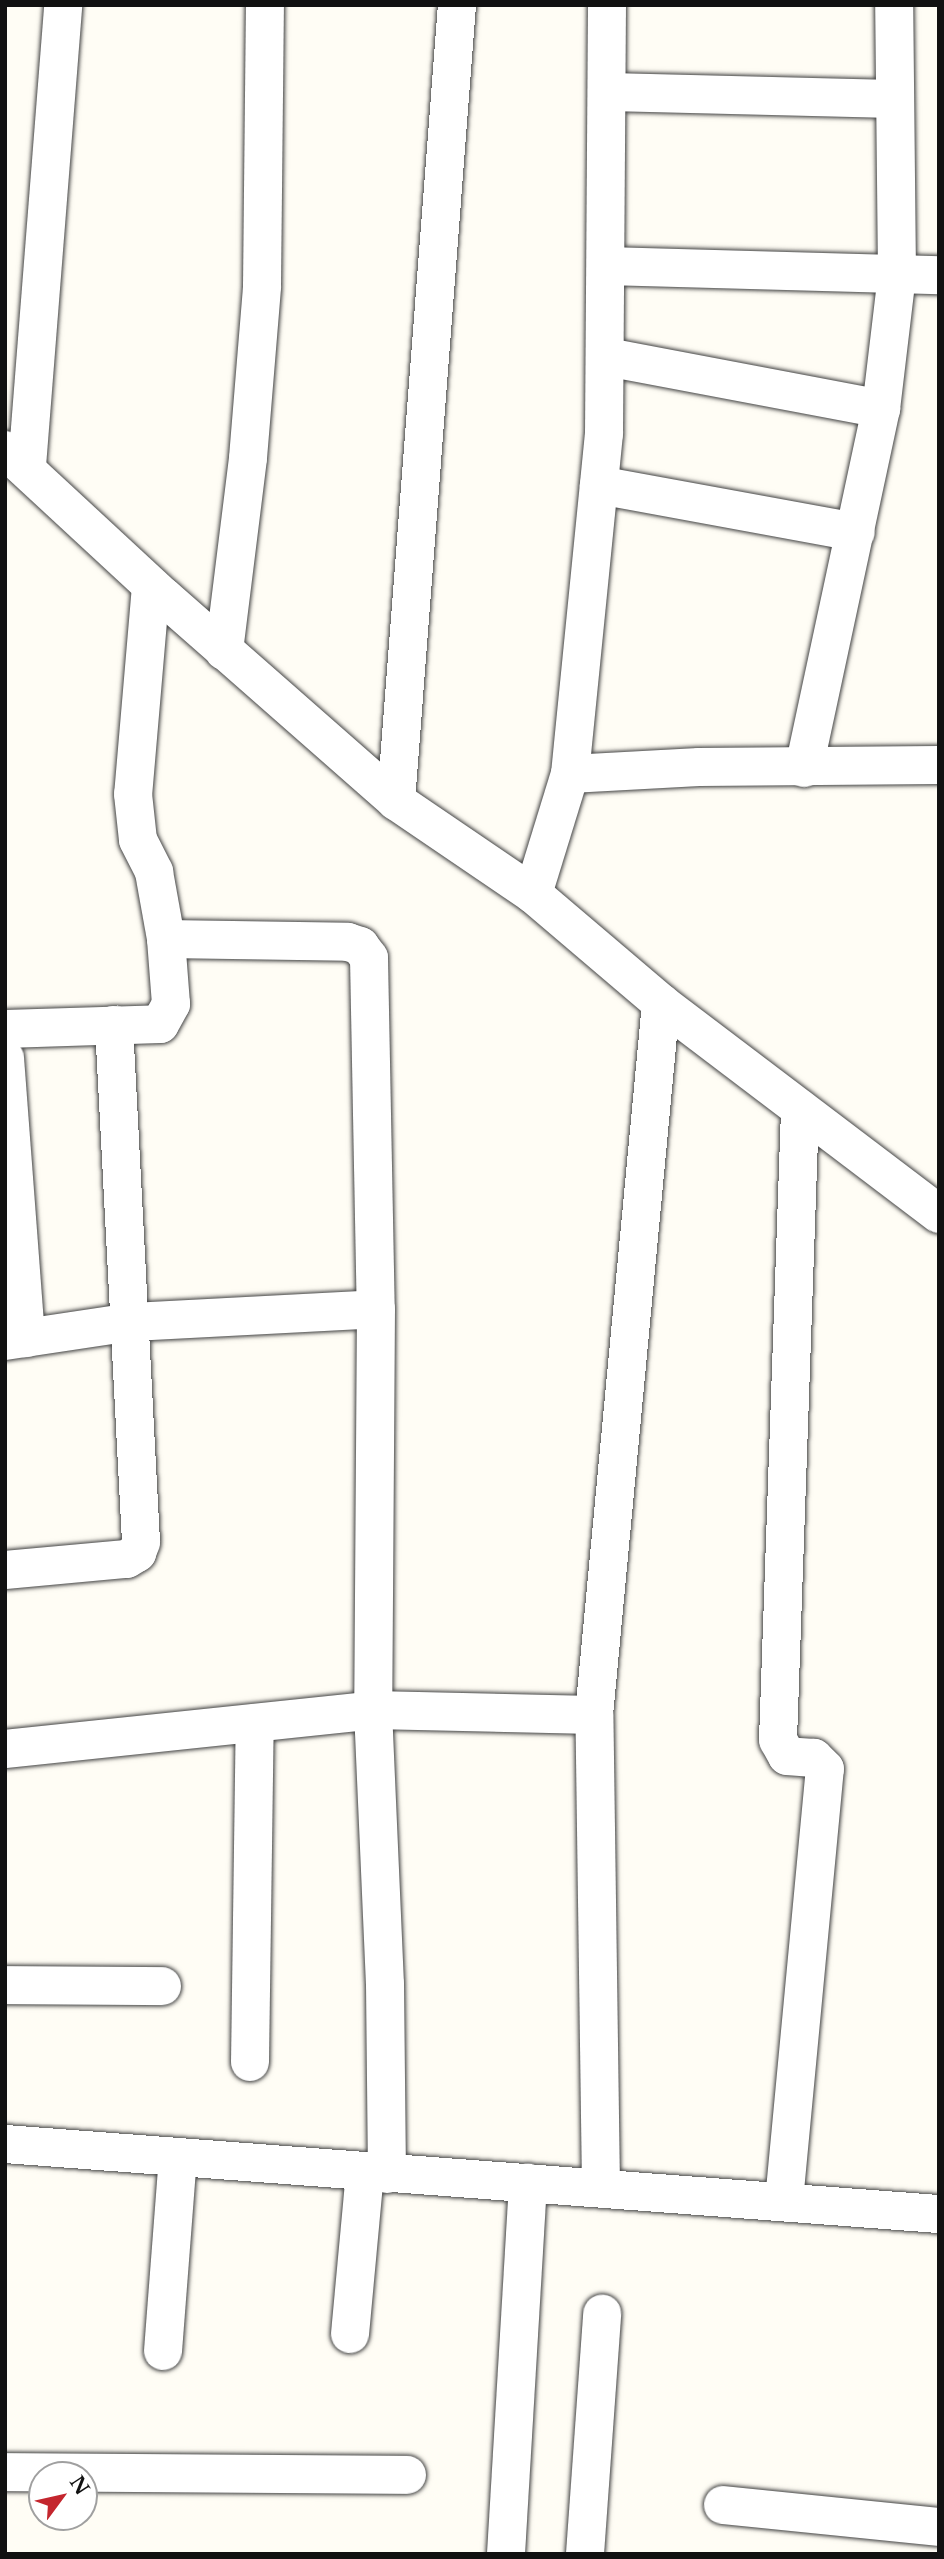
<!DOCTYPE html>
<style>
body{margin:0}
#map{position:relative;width:944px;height:2559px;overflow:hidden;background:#fffdf5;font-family:"Libre Baskerville",serif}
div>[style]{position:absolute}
.roads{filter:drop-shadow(0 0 2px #444) drop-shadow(0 0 2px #444)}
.minor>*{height:38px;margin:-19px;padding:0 19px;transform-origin:19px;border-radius:19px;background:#fff}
span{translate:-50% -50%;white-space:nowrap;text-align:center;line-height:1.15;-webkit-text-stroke:7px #fff;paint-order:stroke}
.frame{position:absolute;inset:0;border:7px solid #111;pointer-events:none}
.north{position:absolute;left:28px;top:2461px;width:70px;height:70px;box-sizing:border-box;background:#fff;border:2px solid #a0a0a0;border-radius:50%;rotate:57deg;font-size:19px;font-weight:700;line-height:28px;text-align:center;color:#111}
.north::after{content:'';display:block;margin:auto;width:24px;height:32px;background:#c4262e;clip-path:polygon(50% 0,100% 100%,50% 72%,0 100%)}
</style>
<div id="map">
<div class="roads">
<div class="minor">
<div style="left:608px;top:92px;width:287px;rotate:1.4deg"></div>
<div style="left:607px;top:266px;width:332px;rotate:1.6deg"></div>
<div style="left:607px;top:357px;width:279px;rotate:10.7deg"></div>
<div style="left:5px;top:450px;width:217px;rotate:42.8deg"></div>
<div style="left:164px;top:597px;width:309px;rotate:41.3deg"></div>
<div style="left:396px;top:801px;width:166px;rotate:34.2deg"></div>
<div style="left:533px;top:894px;width:168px;rotate:40.4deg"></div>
<div style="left:661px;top:1003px;width:349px;rotate:37.2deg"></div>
<div style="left:27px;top:466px;width:462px;rotate:-85.5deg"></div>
<div style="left:599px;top:485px;width:261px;rotate:10.4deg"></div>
<div style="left:151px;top:586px;width:209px;rotate:94.9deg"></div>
<div style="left:133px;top:794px;width:46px;rotate:83.8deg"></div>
<div style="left:138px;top:840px;width:36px;rotate:63deg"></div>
<div style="left:154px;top:872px;width:68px;rotate:79.8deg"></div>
<div style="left:166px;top:939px;width:182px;rotate:0.9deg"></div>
<div style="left:348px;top:942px;width:13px;rotate:18deg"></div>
<div style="left:360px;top:946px;width:15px;rotate:53deg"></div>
<div style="left:369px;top:958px;width:351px;rotate:88.9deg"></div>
<div style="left:224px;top:651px;width:194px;rotate:-82.9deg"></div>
<div style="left:248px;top:458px;width:173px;rotate:-85.3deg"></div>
<div style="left:262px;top:286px;width:281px;rotate:-89.4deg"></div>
<div style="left:804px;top:768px;width:367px;rotate:-77.9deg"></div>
<div style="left:881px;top:409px;width:136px;rotate:-83.2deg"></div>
<div style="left:897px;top:274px;width:269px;rotate:-90.6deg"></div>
<div style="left:570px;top:774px;width:342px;rotate:-84.3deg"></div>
<div style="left:604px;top:434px;width:429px;rotate:-89.6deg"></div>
<div style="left:396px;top:801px;width:798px;rotate:-85.62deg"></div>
<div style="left:533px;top:894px;width:126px;rotate:-72.9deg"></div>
<div style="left:570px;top:774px;width:129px;rotate:-3.1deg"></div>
<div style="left:699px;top:767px;width:240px;rotate:-0.5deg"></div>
<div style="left:5px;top:1029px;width:155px;rotate:-1.8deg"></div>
<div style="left:160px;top:1024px;width:23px;rotate:-61deg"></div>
<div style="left:171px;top:1004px;width:65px;rotate:-94.4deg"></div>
<div style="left:5px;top:1058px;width:281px;rotate:85.7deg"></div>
<div style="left:5px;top:1341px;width:128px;rotate:-8.5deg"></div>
<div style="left:132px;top:1322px;width:244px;rotate:-3deg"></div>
<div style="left:376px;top:1309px;width:401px;rotate:90.4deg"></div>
<div style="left:373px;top:1710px;width:274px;rotate:87.5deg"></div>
<div style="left:385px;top:1984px;width:190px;rotate:89.4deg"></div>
<div style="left:5px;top:1570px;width:122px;rotate:-5.2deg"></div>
<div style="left:127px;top:1559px;width:12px;rotate:-31deg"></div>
<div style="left:137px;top:1553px;width:12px;rotate:-70deg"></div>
<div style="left:141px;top:1542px;width:518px;rotate:-92.99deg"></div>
<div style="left:5px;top:1749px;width:370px;rotate:-6deg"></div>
<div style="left:373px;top:1710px;width:221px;rotate:1.3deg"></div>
<div style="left:5px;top:1985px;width:157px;rotate:0.4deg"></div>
<div style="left:250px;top:2062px;width:339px;rotate:-89.2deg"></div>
<div style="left:5px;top:2144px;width:937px;rotate:4.29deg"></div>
<div style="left:601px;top:2187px;width:472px;rotate:-90.8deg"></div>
<div style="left:594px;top:1715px;width:715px;rotate:-84.62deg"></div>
<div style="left:784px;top:2201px;width:434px;rotate:-84.6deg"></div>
<div style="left:825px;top:1769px;width:16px;rotate:-135deg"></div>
<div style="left:814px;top:1758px;width:27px;rotate:-176deg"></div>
<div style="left:787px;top:1756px;width:18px;rotate:-119deg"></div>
<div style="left:778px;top:1740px;width:631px;rotate:-88deg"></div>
<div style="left:350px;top:2334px;width:162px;rotate:-84.7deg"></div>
<div style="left:163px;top:2351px;width:194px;rotate:-85.6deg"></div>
<div style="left:5px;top:2472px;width:402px;rotate:0.4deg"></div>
<div style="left:723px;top:2505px;width:217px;rotate:5.8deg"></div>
<div style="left:506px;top:2554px;width:372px;rotate:-86.6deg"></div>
<div style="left:585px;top:2554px;width:241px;rotate:-85.9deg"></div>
</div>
</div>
<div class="frame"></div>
<div class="north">N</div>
</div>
